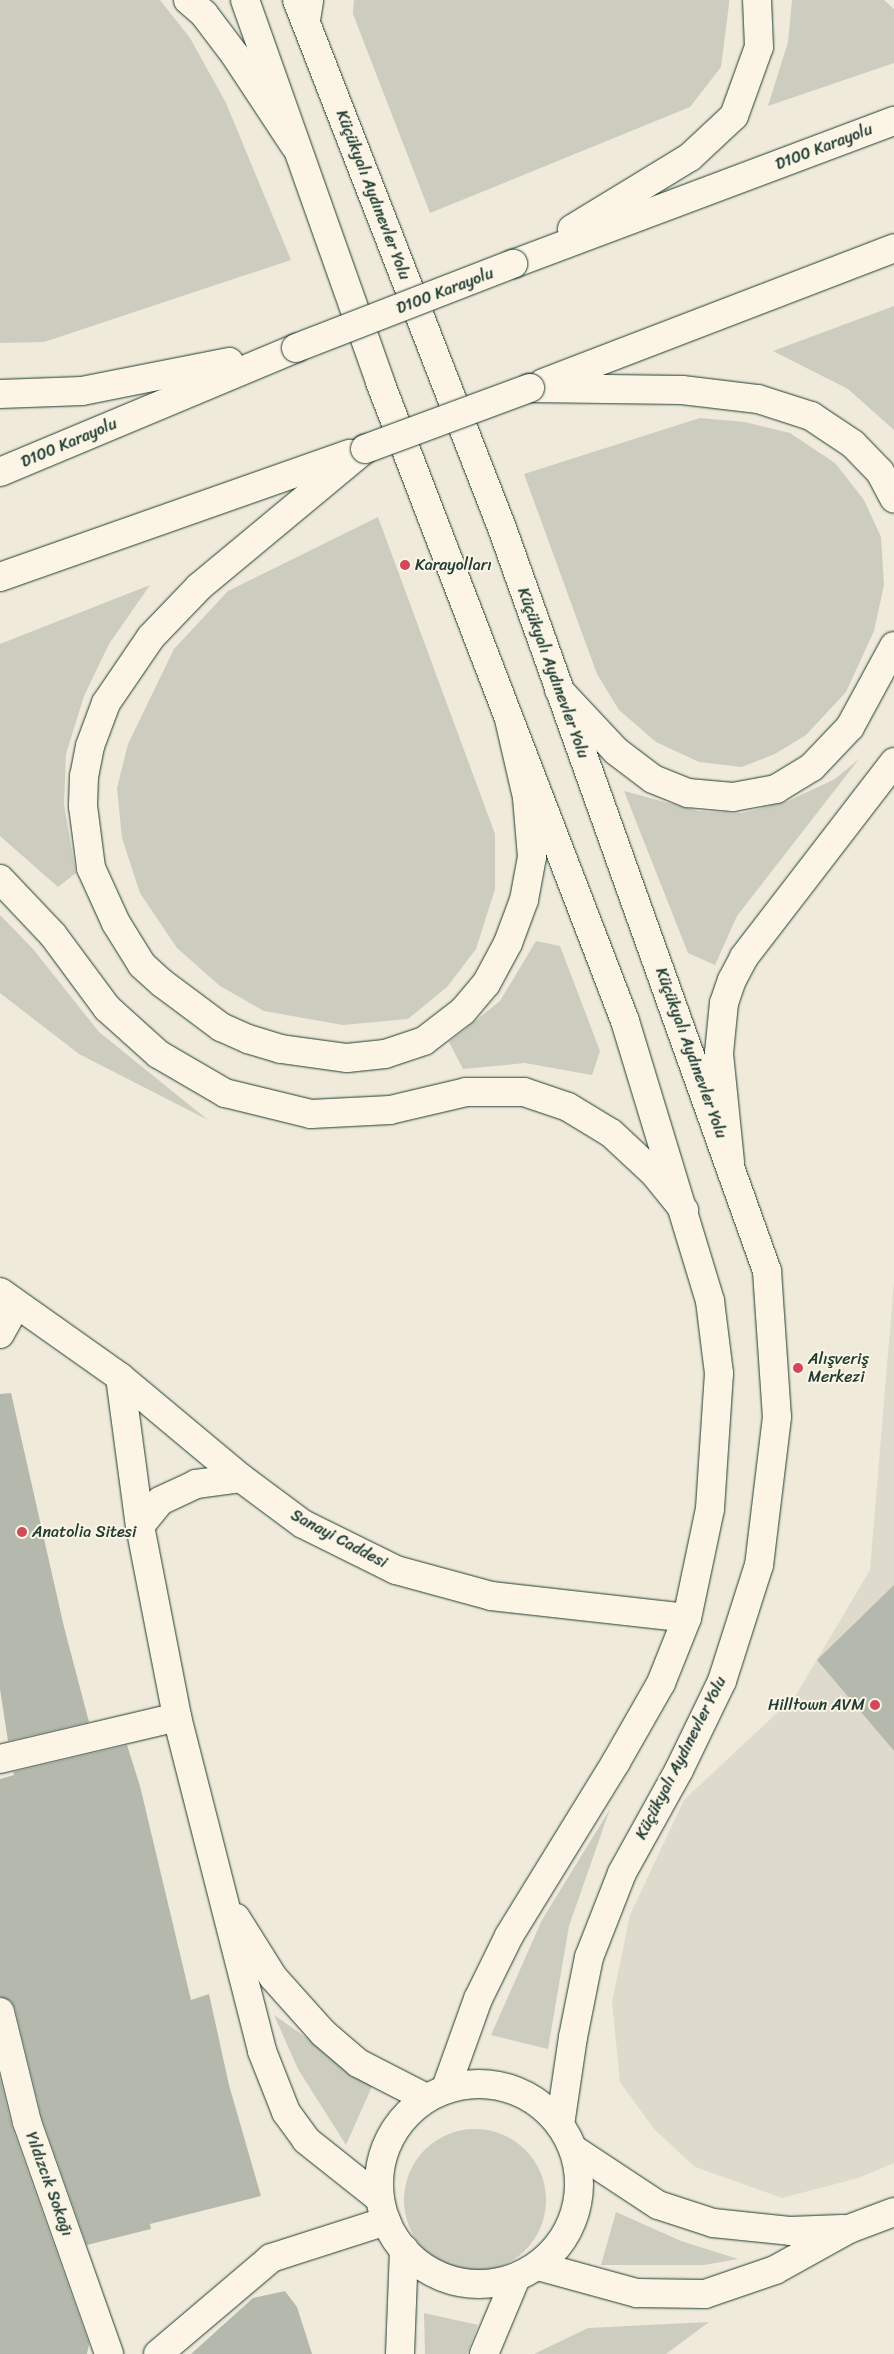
<!DOCTYPE html>
<meta charset="utf-8">
<style>
body{margin:0}
#map{position:relative;width:894px;height:2354px;overflow:hidden;background:#efeada;font-family:Sriracha,sans-serif}
div>[style]{position:absolute}
.built>*{inset:0;background:#dedbcc}
.green>*{inset:0;background:#cccdbf}
.round{border-radius:50%}
.building>*{inset:0;background:#b5b9ad}
.roads{filter:drop-shadow(0 0 1px #1f3d34) drop-shadow(0 0 1px #1f3d34)}
.minor>*{height:28px;margin:-14px;padding:0 14px;transform-origin:14px;border-radius:14px;background:#fcf5e5}
.tertiary>*{height:28px;margin:-14px;padding:0 14px;transform-origin:14px;border-radius:14px;background:#fcf5e5}
.secondary>*{height:28px;margin:-14px;padding:0 14px;transform-origin:14px;border-radius:14px;background:#fcf5e5}
.primary>*{height:28px;margin:-14px;padding:0 14px;transform-origin:14px;border-radius:14px;background:#fcf5e5}
.primary>.ring{margin:-14px;padding:0;box-sizing:content-box;background:none;border:28px solid #fcf5e5;border-radius:50%}
.trunk>*{height:28px;margin:-14px;padding:0 14px;transform-origin:14px;border-radius:14px;background:#fcf5e5}
.bridges{filter:drop-shadow(0 0 1px #1f3d34) drop-shadow(0 0 1px #1f3d34)}
.trunk-bridge>*{height:28px;margin:-14px;padding:0 14px;transform-origin:14px;border-radius:14px;background:#fcf5e5}
.dots>*{width:14px;height:14px;translate:-50% -50%;box-sizing:border-box;border:2px solid #fcf5e5;border-radius:50%}
span{translate:-50% -50%;white-space:nowrap;text-align:center;line-height:1.15;-webkit-text-stroke:4px #fcf5e5;paint-order:stroke}
.street-label{font-size:16px;color:#1f3d34}
.poi-label{font-size:16px;color:#1f3d34}
.left{translate:0 -50%;text-align:left}
.right{translate:-100% -50%;text-align:right}
</style>
<div id="map">
<div class="built">
<div style="clip-path:polygon(894px 1281px,894px 2163px,858px 2178px,782px 2198px,695px 2167px,654px 2129px,620px 2082px,612px 2002px,630px 1915px,684px 1800px,796px 1695px,870px 1570px)"></div>
</div>
<div class="green">
<div style="clip-path:polygon(0 0,160px 0,190px 38px,226px 103px,291px 260px,44px 342px,0 343px)"></div>
<div style="clip-path:polygon(354px 0,729px 0,729px 4px,721px 67px,690px 107px,430px 213px,353px 14px)"></div>
<div style="clip-path:polygon(792px 0,884px 0,894px 9px,894px 63px,768px 106px,788px 42px)"></div>
<div style="clip-path:polygon(894px 306px,894px 430px,848px 389px,773px 351px)"></div>
<div style="clip-path:polygon(700px 418px,745px 422px,790px 433px,835px 463px,864px 500px,881px 537px,884px 585px,874px 631px,846px 692px,806px 735px,775px 754px,742px 767px,699px 762px,656px 742px,619px 710px,597px 674px,524px 474px)"></div>
<div style="clip-path:polygon(378px 517px,495px 834px,495px 889px,476px 949px,447px 987px,408px 1019px,343px 1025px,264px 1011px,220px 986px,177px 948px,140px 893px,122px 838px,117px 788px,128px 744px,174px 649px,228px 591px)"></div>
<div style="clip-path:polygon(150px 585px,109px 644px,84px 696px,66px 754px,64px 805px,76px 873px,58px 887px,0 836px,0 644px)"></div>
<div style="clip-path:polygon(859px 759px,737px 916px,715px 965px,688px 953px,624px 791px,698px 811px,741px 813px,786px 802px,835px 779px)"></div>
<div style="clip-path:polygon(0 915px,33px 949px,99px 1032px,208px 1120px,79px 1054px,0 993px)"></div>
<div style="clip-path:polygon(536px 941px,560px 946px,600px 1051px,592px 1075px,525px 1063px,463px 1069px,449px 1042px,500px 1001px)"></div>
<div style="clip-path:polygon(610px 1809px,569px 1926px,548px 2049px,491px 2035px,542px 1920px)"></div>
<div style="clip-path:polygon(274px 2015px,373px 2084px,346px 2145px,298px 2069px)"></div>
<div class="round" style="left:404px;top:2129px;width:142px;height:142px"></div>
<div style="clip-path:polygon(616px 2212px,681px 2241px,738px 2259px,704px 2265px,601px 2265px)"></div>
<div style="clip-path:polygon(424px 2313px,478px 2325px,467px 2354px,425px 2354px)"></div>
<div style="clip-path:polygon(709px 2322px,666px 2354px,534px 2354px,588px 2328px)"></div>
</div>
<div class="building">
<div style="clip-path:polygon(11px 1393px,64px 1627px,89px 1722px,8px 1741px,0 1689px,0 1394px)"></div>
<div style="clip-path:polygon(894px 1585px,894px 1751px,817px 1660px)"></div>
<div style="clip-path:polygon(127px 1745px,140px 1786px,191px 2000px,209px 1994px,229px 2085px,261px 2196px,150px 2224px,151px 2229px,87px 2245px,42px 2118px,15px 2008px,11px 2001px,0 1997px,0 1779px,14px 1775px,13px 1772px)"></div>
<div style="clip-path:polygon(0 2078px,12px 2127px,89px 2344px,87px 2354px,0 2354px)"></div>
<div style="clip-path:polygon(285px 2291px,297px 2307px,312px 2354px,191px 2354px,253px 2298px)"></div>
</div>
<div class="roads">
<div class="minor">
<div style="left:0;top:1334px;width:33px;rotate:-61deg"></div>
<div style="left:0;top:1759px;width:182px;rotate:-13.3deg"></div>
<div style="left:0;top:2012px;width:113px;rotate:76.2deg"></div>
<div style="left:27px;top:2122px;width:246px;rotate:70.5deg"></div>
<div style="left:158px;top:2354px;width:148px;rotate:-40.3deg"></div>
<div style="left:271px;top:2258px;width:121px;rotate:-17.8deg"></div>
</div>
<div class="tertiary">
<div style="left:849px;top:2229px;width:48px;rotate:-20.7deg"></div>
</div>
<div class="secondary">
<div style="left:0;top:1292px;width:147px;rotate:35.3deg"></div>
<div style="left:120px;top:1377px;width:158px;rotate:39.9deg"></div>
<div style="left:241px;top:1478px;width:77px;rotate:36.6deg"></div>
<div style="left:303px;top:1524px;width:104px;rotate:26.3deg"></div>
<div style="left:396px;top:1570px;width:98px;rotate:15.3deg"></div>
<div style="left:491px;top:1596px;width:197px;rotate:6.4deg"></div>
<div style="left:120px;top:1377px;width:150px;rotate:82.4deg"></div>
<div style="left:140px;top:1526px;width:195px;rotate:79deg"></div>
<div style="left:177px;top:1717px;width:345px;rotate:75.7deg"></div>
<div style="left:262px;top:2051px;width:66px;rotate:68.5deg"></div>
<div style="left:286px;top:2112px;width:34px;rotate:54deg"></div>
<div style="left:306px;top:2140px;width:93px;rotate:38.5deg"></div>
<div style="left:140px;top:1526px;width:32px;rotate:-51deg"></div>
<div style="left:160px;top:1501px;width:40px;rotate:-25deg"></div>
<div style="left:196px;top:1484px;width:45px;rotate:-7.6deg"></div>
<div style="left:236px;top:1918px;width:70px;rotate:57.9deg"></div>
<div style="left:273px;top:1977px;width:75px;rotate:48.2deg"></div>
<div style="left:323px;top:2033px;width:46px;rotate:40.6deg"></div>
<div style="left:358px;top:2063px;width:76px;rotate:27.2deg"></div>
<div style="left:400px;top:2354px;width:105px;rotate:-87.8deg"></div>
<div style="left:484px;top:2354px;width:82px;rotate:-67.2deg"></div>
</div>
<div class="primary">
<div style="left:245px;top:0;width:405px;rotate:70.5deg"></div>
<div style="left:380px;top:382px;width:684px;rotate:69.02deg"></div>
<div style="left:625px;top:1021px;width:293px;rotate:73.1deg"></div>
<div style="left:710px;top:1301px;width:73px;rotate:82.9deg"></div>
<div style="left:719px;top:1373px;width:136px;rotate:93.8deg"></div>
<div style="left:710px;top:1509px;width:111px;rotate:101.9deg"></div>
<div style="left:687px;top:1618px;width:70px;rotate:111.8deg"></div>
<div style="left:661px;top:1683px;width:91px;rotate:119.7deg"></div>
<div style="left:616px;top:1762px;width:204px;rotate:121.6deg"></div>
<div style="left:509px;top:1936px;width:70px;rotate:116.2deg"></div>
<div style="left:478px;top:1999px;width:95px;rotate:109.8deg"></div>
<div style="left:297px;top:0;width:566px;rotate:68.78deg"></div>
<div style="left:502px;top:528px;width:789px;rotate:70.37deg"></div>
<div style="left:767px;top:1271px;width:146px;rotate:86.1deg"></div>
<div style="left:777px;top:1417px;width:149px;rotate:96.9deg"></div>
<div style="left:759px;top:1565px;width:122px;rotate:107.7deg"></div>
<div style="left:722px;top:1681px;width:99px;rotate:115.8deg"></div>
<div style="left:679px;top:1770px;width:118px;rotate:119deg"></div>
<div style="left:622px;top:1873px;width:90px;rotate:111.4deg"></div>
<div style="left:589px;top:1957px;width:82px;rotate:101.3deg"></div>
<div style="left:573px;top:2037px;width:89px;rotate:98.4deg"></div>
<div class="ring" style="left:379px;top:2084px;width:172px;height:172px"></div>
<div style="left:573px;top:2149px;width:102px;rotate:33.4deg"></div>
<div style="left:658px;top:2205px;width:58px;rotate:18.1deg"></div>
<div style="left:713px;top:2223px;width:77px;rotate:5.9deg"></div>
<div style="left:790px;top:2231px;width:52px;rotate:-2.2deg"></div>
<div style="left:538px;top:2266px;width:103px;rotate:15.3deg"></div>
<div style="left:637px;top:2293px;width:68px;rotate:0.8deg"></div>
<div style="left:705px;top:2294px;width:74px;rotate:-18.9deg"></div>
<div style="left:775px;top:2270px;width:85px;rotate:-29deg"></div>
</div>
<div class="trunk">
<div style="left:188px;top:0;width:21px;rotate:41deg"></div>
<div style="left:204px;top:14px;width:51px;rotate:52.9deg"></div>
<div style="left:235px;top:55px;width:109px;rotate:56.6deg"></div>
<div style="left:306px;top:20px;width:20px;rotate:-81deg"></div>
<div style="left:572px;top:229px;width:138px;rotate:-31.4deg"></div>
<div style="left:690px;top:157px;width:60px;rotate:-43deg"></div>
<div style="left:734px;top:116px;width:73px;rotate:-70.1deg"></div>
<div style="left:759px;top:47px;width:47px;rotate:-92.4deg"></div>
<div style="left:513px;top:264px;width:407px;rotate:-20.6deg"></div>
<div style="left:543px;top:383px;width:376px;rotate:-21deg"></div>
<div style="left:530px;top:388px;width:152px;rotate:0.8deg"></div>
<div style="left:682px;top:390px;width:77px;rotate:6.8deg"></div>
<div style="left:758px;top:399px;width:56px;rotate:17.8deg"></div>
<div style="left:811px;top:416px;width:50px;rotate:33.7deg"></div>
<div style="left:853px;top:444px;width:39px;rotate:46deg"></div>
<div style="left:880px;top:472px;width:30px;rotate:62deg"></div>
<div style="left:0;top:394px;width:82px;rotate:-2.1deg"></div>
<div style="left:82px;top:391px;width:150px;rotate:-11.2deg"></div>
<div style="left:365px;top:449px;width:216px;rotate:140.3deg"></div>
<div style="left:199px;top:587px;width:69px;rotate:133.8deg"></div>
<div style="left:151px;top:637px;width:80px;rotate:124.3deg"></div>
<div style="left:106px;top:703px;width:46px;rotate:110.4deg"></div>
<div style="left:90px;top:746px;width:31px;rotate:101deg"></div>
<div style="left:84px;top:776px;width:30px;rotate:92deg"></div>
<div style="left:83px;top:806px;width:63px;rotate:82.6deg"></div>
<div style="left:91px;top:868px;width:60px;rotate:65.6deg"></div>
<div style="left:116px;top:923px;width:49px;rotate:58.2deg"></div>
<div style="left:142px;top:965px;width:27px;rotate:42deg"></div>
<div style="left:162px;top:983px;width:74px;rotate:36.7deg"></div>
<div style="left:221px;top:1027px;width:30px;rotate:24deg"></div>
<div style="left:248px;top:1039px;width:34px;rotate:17deg"></div>
<div style="left:281px;top:1049px;width:67px;rotate:7.8deg"></div>
<div style="left:347px;top:1058px;width:38px;rotate:-6deg"></div>
<div style="left:385px;top:1054px;width:41px;rotate:-18.4deg"></div>
<div style="left:424px;top:1041px;width:49px;rotate:-37.6deg"></div>
<div style="left:463px;top:1011px;width:35px;rotate:-50deg"></div>
<div style="left:486px;top:984px;width:47px;rotate:-61.8deg"></div>
<div style="left:508px;top:943px;width:46px;rotate:-69.6deg"></div>
<div style="left:524px;top:900px;width:44px;rotate:-79.5deg"></div>
<div style="left:532px;top:857px;width:60px;rotate:-94.8deg"></div>
<div style="left:527px;top:797px;width:80px;rotate:-103deg"></div>
<div style="left:0;top:472px;width:321px;rotate:-22.7deg"></div>
<div style="left:0;top:577px;width:371px;rotate:-19.4deg"></div>
<div style="left:559px;top:690px;width:83px;rotate:46.9deg"></div>
<div style="left:616px;top:751px;width:46px;rotate:37.1deg"></div>
<div style="left:653px;top:779px;width:38px;rotate:22deg"></div>
<div style="left:688px;top:793px;width:45px;rotate:5.1deg"></div>
<div style="left:733px;top:797px;width:44px;rotate:-10.5deg"></div>
<div style="left:776px;top:789px;width:42px;rotate:-31.4deg"></div>
<div style="left:812px;top:767px;width:55px;rotate:-46.5deg"></div>
<div style="left:850px;top:727px;width:92px;rotate:-61.5deg"></div>
<div style="left:0;top:879px;width:77px;rotate:46.6deg"></div>
<div style="left:53px;top:935px;width:91px;rotate:53.5deg"></div>
<div style="left:107px;top:1008px;width:69px;rotate:42deg"></div>
<div style="left:158px;top:1054px;width:78px;rotate:30.2deg"></div>
<div style="left:225px;top:1093px;width:89px;rotate:13.7deg"></div>
<div style="left:311px;top:1114px;width:79px;rotate:-2.9deg"></div>
<div style="left:390px;top:1110px;width:78px;rotate:-13.3deg"></div>
<div style="left:466px;top:1092px;width:58px"></div>
<div style="left:524px;top:1092px;width:46px;rotate:18.8deg"></div>
<div style="left:568px;top:1107px;width:50px;rotate:31.2deg"></div>
<div style="left:611px;top:1133px;width:59px;rotate:42.9deg"></div>
<div style="left:654px;top:1173px;width:48px;rotate:51deg"></div>
<div style="left:730px;top:1162px;width:110px;rotate:-95.8deg"></div>
<div style="left:719px;top:1053px;width:50px;rotate:-84.3deg"></div>
<div style="left:724px;top:1003px;width:24px;rotate:-71deg"></div>
<div style="left:732px;top:980px;width:26px;rotate:-62deg"></div>
<div style="left:744px;top:957px;width:246px;rotate:-52.4deg"></div>
</div>
</div>
<div class="bridges">
<div class="trunk-bridge">
<div style="left:296px;top:348px;width:233px;rotate:-21.2deg"></div>
<div style="left:365px;top:449px;width:176px;rotate:-20.3deg"></div>
</div>
</div>
<div class="dots">
<div style="left:405px;top:565px;background:#d1495b"></div>
<div style="left:798px;top:1368px;background:#d1495b"></div>
<div style="left:22px;top:1532px;background:#d1495b"></div>
<div style="left:875px;top:1705px;background:#d1495b"></div>
</div>
<div class="street-label">
<span style="left:824px;top:147px;rotate:-21deg">D100 Karayolu</span>
<span style="left:373px;top:195px;rotate:69deg">Küçükyalı Aydınevler Yolu</span>
<span style="left:445px;top:291px;rotate:-21deg">D100 Karayolu</span>
<span style="left:69px;top:443px;rotate:-23deg">D100 Karayolu</span>
<span style="left:553px;top:673px;rotate:70deg">Küçükyalı Aydınevler Yolu</span>
<span style="left:691px;top:1053px;rotate:70deg">Küçükyalı Aydınevler Yolu</span>
<span style="left:339px;top:1539px;rotate:28deg">Sanayi Caddesi</span>
<span style="left:681px;top:1758px;rotate:-63deg">Küçükyalı Aydınevler Yolu</span>
<span style="left:49px;top:2184px;rotate:70deg">Yıldızcık Sokağı</span>
</div>
<div class="poi-label">
<span class="left" style="left:415px;top:565px">Karayolları</span>
<span class="left" style="left:808px;top:1368px">Alışveriş<br>Merkezi</span>
<span class="left" style="left:32px;top:1532px">Anatolia Sitesi</span>
<span class="right" style="left:865px;top:1705px">Hilltown AVM</span>
</div>
</div>
